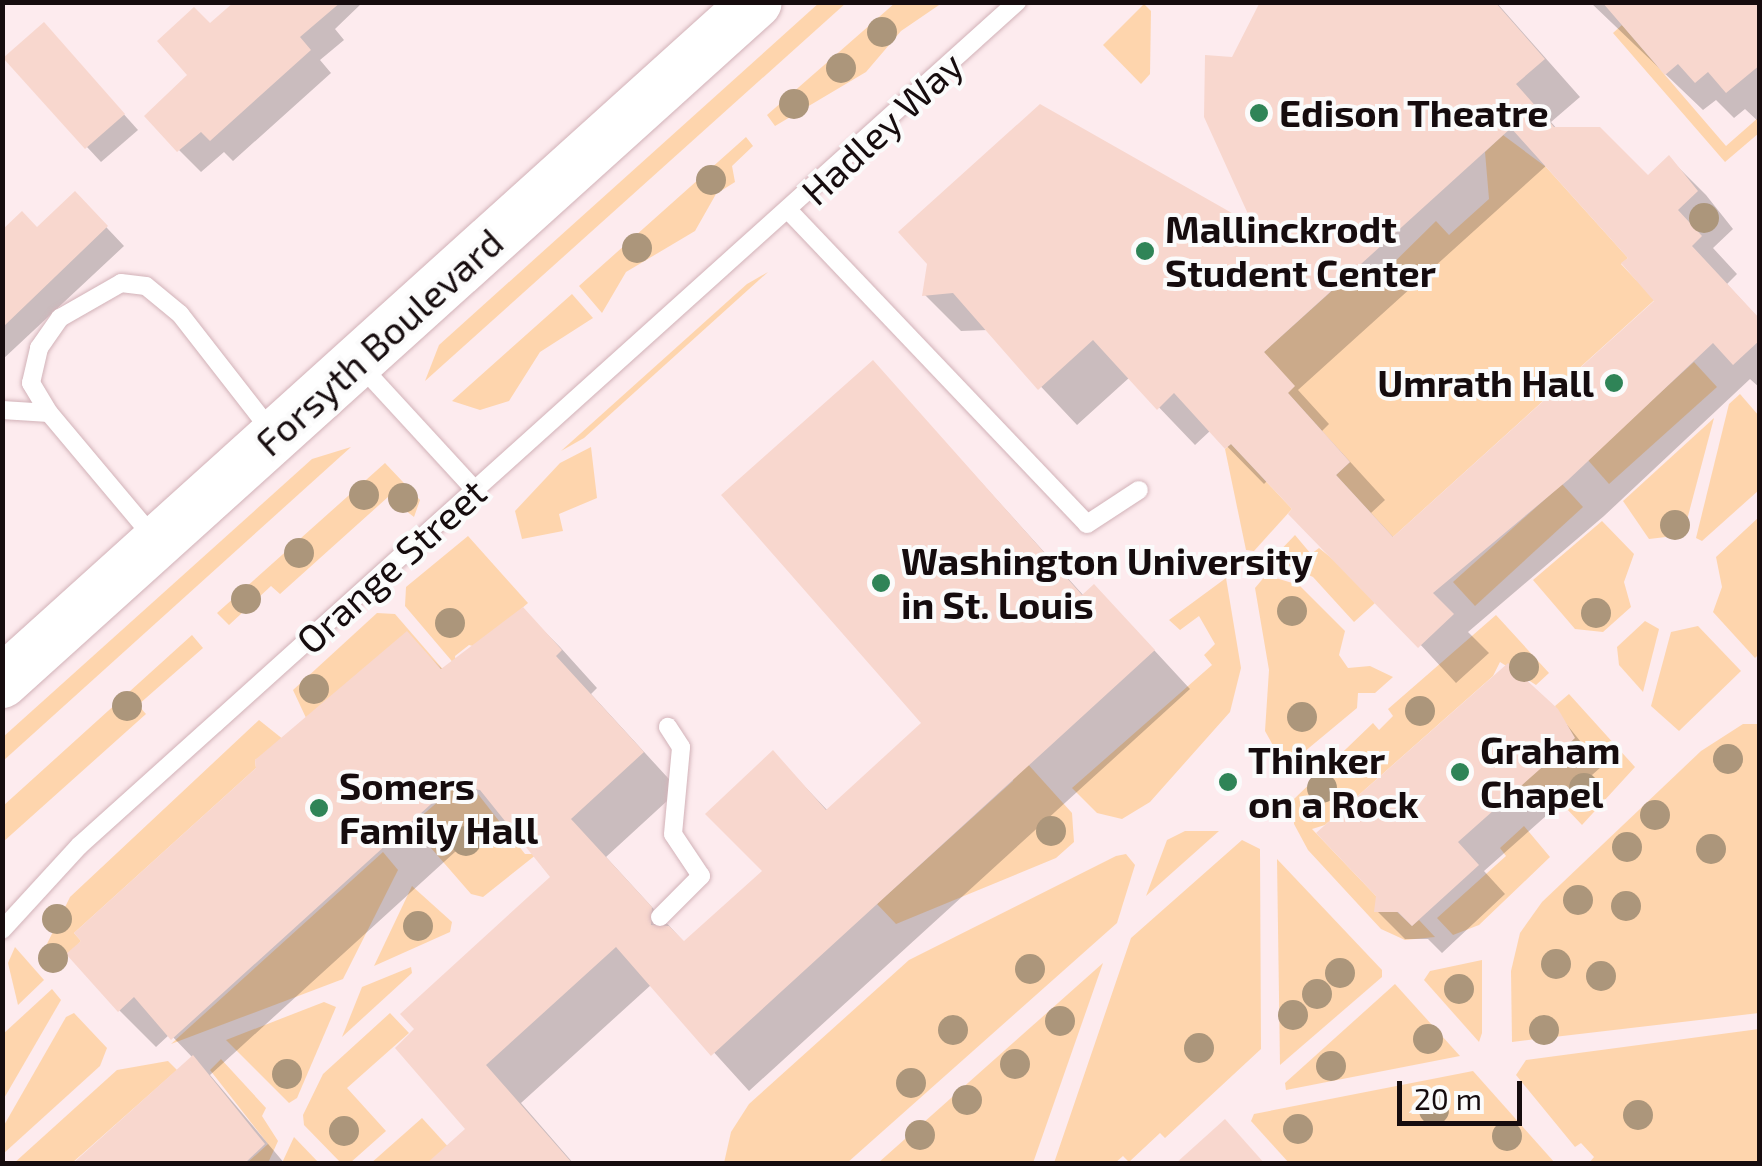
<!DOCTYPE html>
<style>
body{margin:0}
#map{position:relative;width:1762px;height:1166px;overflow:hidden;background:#fbfbfb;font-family:"Exo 2",sans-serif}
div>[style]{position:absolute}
.built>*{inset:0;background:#fdebee}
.green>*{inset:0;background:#fed5ad}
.shadow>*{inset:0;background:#0003}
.building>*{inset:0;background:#f8d7ce}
.roads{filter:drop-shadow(0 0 2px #d2b2b8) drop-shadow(0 0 2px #d2b2b8)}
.service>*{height:18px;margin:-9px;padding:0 9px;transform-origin:9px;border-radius:9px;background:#fff}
.secondary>*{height:52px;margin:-26px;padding:0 26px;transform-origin:26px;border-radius:26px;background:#fff}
.trees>*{width:30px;height:30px;margin:-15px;border-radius:50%;background:#ac967b}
.dots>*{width:28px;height:28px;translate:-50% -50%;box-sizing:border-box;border:5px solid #fbfbfb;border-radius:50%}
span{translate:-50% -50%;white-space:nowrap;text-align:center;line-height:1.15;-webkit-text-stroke:8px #fbfbfb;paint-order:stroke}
.poi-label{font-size:38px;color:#160c0e;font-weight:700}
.left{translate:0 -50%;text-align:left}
.right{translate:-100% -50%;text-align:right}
.street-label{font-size:38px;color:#160c0e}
.frame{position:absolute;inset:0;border:5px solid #160c0e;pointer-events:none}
.scale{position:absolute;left:1397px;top:1081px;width:125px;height:45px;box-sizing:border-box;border:5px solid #160c0e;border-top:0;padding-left:12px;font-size:30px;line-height:35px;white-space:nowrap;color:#160c0e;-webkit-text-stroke:8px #fbfbfb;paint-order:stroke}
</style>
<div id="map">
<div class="built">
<div style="clip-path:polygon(3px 3px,1759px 3px,1759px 1163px,3px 1163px)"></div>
</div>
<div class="green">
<div style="clip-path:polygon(820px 2px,846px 3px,425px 381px,439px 345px)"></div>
<div style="clip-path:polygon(895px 3px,942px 3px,901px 31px,866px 72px,775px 126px,767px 115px)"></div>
<div style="clip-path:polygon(1144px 4px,1151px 11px,1150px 74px,1141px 84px,1103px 45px)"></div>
<div style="clip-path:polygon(1622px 25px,1726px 146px,1759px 117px,1759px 133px,1725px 162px,1613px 33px)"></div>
<div style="clip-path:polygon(1503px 135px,1546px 167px,1628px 258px,1621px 264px,1636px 280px,1661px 294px,1393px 537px,1336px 475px,1350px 462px,1288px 393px,1264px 352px,1354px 271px,1369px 287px,1436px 221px,1449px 235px,1489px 199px,1485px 152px)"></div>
<div style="clip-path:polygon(746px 137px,753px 146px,732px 166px,735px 182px,716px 194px,695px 231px,626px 272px,602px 313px,579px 286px)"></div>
<div style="clip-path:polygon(768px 272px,584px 438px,561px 451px,747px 284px)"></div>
<div style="clip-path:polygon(572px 294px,593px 318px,540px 352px,509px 401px,480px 410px,452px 401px)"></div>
<div style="clip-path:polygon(1694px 362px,1717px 387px,1609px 484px,1587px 459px)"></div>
<div style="clip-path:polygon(1740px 394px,1759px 416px,1759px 490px,1702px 541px,1696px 538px,1729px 404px)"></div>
<div style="clip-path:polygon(1714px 418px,1683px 535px,1649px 539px,1623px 501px)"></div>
<div style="clip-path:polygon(1231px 444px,1292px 509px,1254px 551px,1246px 550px,1225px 449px)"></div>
<div style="clip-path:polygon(351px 447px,3px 761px,3px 737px,312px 459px)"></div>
<div style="clip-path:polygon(591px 447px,597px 498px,559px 514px,563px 531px,522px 539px,515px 511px,560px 463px)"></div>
<div style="clip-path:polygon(385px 463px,420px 500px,414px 517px,388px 497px,280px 594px,271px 586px,229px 625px,217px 613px)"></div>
<div style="clip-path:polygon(1562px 484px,1583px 507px,1475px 606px,1453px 582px)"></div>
<div style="clip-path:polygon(1759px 517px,1760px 653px,1755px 658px,1713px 612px,1722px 587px,1716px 557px)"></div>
<div style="clip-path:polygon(1602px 521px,1634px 554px,1624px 582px,1631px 607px,1603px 632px,1575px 629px,1533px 580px)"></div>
<div style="clip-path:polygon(1295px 535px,1311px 554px,1319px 548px,1346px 570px,1375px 603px,1354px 622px,1313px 577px,1272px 559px)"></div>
<div style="clip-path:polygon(468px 536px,528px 603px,477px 647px,469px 645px,455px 656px,456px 666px,405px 606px,406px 587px)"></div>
<div style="clip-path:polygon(1266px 575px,1299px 585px,1345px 631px,1339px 655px,1348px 668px,1370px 666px,1393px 677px,1375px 693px,1358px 693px,1357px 708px,1292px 762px,1279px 756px,1265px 731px,1269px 670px,1255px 588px)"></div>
<div style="clip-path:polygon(1226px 578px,1241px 668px,1230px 712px,1150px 802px,1122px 819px,1097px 813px,1072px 788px,1212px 665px,1204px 655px,1215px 644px,1199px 616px,1180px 630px,1169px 620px)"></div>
<div style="clip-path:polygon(377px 613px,395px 614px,447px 674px,307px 720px,293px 690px)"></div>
<div style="clip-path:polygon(1496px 615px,1549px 673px,1536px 685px,1500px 662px,1493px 676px,1325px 825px,1312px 829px,1376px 896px,1382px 912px,1394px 909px,1412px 926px,1419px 920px,1435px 937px,1405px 940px,1381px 929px,1308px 850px,1294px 824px,1294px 799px,1373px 723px,1379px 730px,1393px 716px,1388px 709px)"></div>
<div style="clip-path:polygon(1645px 621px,1659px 629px,1643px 692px,1619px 665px,1617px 647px)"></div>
<div style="clip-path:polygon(1698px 626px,1741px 671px,1679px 731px,1651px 706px,1671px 632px)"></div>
<div style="clip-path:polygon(192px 635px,203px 648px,138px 705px,146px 714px,3px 842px,3px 806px)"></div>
<div style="clip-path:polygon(1569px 694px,1635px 767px,1582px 825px,1550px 791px,1511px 794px,1561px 750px,1575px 746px,1555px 706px)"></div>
<div style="clip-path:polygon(259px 720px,284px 740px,255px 760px,256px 768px,74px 933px,81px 941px,53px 972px,43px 952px,70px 897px)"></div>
<div style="clip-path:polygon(1743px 724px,1759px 724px,1759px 1013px,1512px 1042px,1511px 971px,1520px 933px,1542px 902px,1701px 751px)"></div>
<div style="clip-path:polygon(1016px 751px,1072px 813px,1074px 842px,1056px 858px,896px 924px,877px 904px,1013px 781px)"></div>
<div style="clip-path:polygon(455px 787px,474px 789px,525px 854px,537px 854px,483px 897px,471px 894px,411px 825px)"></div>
<div style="clip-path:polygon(1524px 826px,1550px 857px,1479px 925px,1453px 935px,1437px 918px,1506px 856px,1500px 848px)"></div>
<div style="clip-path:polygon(1185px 831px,1219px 831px,1146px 896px,1167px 840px)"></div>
<div style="clip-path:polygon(1242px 840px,1260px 849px,1261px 1049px,1165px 1138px,1160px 1133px,1129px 1162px,1123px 1156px,1115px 1163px,1054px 1163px,1131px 938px)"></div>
<div style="clip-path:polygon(383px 852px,398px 870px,343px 979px,171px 1044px)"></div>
<div style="clip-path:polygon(1116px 856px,1126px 854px,1135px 865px,1117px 923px,847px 1163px,724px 1163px,731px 1132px,749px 1104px,909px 960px)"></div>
<div style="clip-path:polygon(1277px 859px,1382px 970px,1382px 977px,1280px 1065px)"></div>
<div style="clip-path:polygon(412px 886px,452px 922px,450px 932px,374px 966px)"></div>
<div style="clip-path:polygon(15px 947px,44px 980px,18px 1005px,8px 963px)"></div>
<div style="clip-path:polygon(1482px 960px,1482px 1033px,1479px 1042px,1424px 980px,1430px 971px)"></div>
<div style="clip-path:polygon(1103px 963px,1033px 1163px,878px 1163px)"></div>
<div style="clip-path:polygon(411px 967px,412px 973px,342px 1037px,362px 987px)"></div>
<div style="clip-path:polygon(1395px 984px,1460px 1056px,1286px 1090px,1285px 1083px)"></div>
<div style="clip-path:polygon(52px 989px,61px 1000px,3px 1100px,3px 1034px)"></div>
<div style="clip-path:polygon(324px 1002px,336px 1007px,297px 1098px,289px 1103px,226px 1040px)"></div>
<div style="clip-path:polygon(74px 1013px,107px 1048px,100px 1066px,3px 1154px,3px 1127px,66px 1017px)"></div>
<div style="clip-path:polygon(390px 1013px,409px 1033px,347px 1088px,386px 1131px,350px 1163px,341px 1163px,304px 1125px,303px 1115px,323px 1074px)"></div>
<div style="clip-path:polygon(1759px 1029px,1759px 1163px,1589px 1163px,1594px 1157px,1581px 1143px,1575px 1147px,1516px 1075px,1526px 1060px)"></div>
<div style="clip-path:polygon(221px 1059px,266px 1108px,262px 1116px,278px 1141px,268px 1163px,247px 1163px,268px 1144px,210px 1070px)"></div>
<div style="clip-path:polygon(168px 1061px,177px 1070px,72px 1163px,13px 1164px,117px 1070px)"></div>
<div style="clip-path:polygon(1473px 1071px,1555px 1163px,1289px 1163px,1251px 1121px,1254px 1114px)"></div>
<div style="clip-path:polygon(422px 1118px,452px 1151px,426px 1163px,370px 1164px)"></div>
<div style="clip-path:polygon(294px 1137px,319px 1163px,282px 1163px)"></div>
</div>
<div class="shadow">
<div style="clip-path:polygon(238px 2px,362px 3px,335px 29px,344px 40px,320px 60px,331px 73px,233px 161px,224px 152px,201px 172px,179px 150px,191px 75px,210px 26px)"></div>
<div style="clip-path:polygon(evenodd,1263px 2px,1496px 2px,1580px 97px,1551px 122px,1557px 129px,1648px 178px,1669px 158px,1706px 195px,1733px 229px,1713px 248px,1737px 274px,1727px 284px,1760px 320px,1760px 388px,1750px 379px,1604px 516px,1468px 632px,1489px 653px,1456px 683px,1268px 480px,1264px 484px,1211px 430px,1195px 445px,1130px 377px,1077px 425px,988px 330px,961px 331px,925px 295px,1259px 231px,1234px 60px,1263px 2px,1547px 165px,1632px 258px,1657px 301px,1395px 539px,1371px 513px,1385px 500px,1322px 431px,1329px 424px,1298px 390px,1547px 165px)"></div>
<div style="clip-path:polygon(1590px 2px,1760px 2px,1760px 123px,1745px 109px,1734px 118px,1716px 100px,1703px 110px)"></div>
<div style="clip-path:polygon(58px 41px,138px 130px,101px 162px,87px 147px)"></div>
<div style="clip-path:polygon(75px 194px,124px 246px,2px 360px,2px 234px,38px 230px)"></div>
<div style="clip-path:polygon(873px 363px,1084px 596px,1130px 624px,1190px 689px,749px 1091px,652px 984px,521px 1103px,574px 1164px,431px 1164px,468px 1129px,399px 1048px,554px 877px,511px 824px,489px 821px,210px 1075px,285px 1164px,77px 1164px,193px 1058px,170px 1034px,156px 1047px,119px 1010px,407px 635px,443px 670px,523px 610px,560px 647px,597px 688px,591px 694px,679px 790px,606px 857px,685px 943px,766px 871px,773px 753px,828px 811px,924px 723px)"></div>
<div style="clip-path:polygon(1556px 711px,1601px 767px,1484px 871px,1505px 894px,1442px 953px,1428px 939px,1405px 939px,1377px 911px)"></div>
</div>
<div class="building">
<div style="clip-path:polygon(234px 2px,341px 2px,300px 37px,311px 50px,210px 141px,201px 132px,177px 152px,144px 116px,187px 75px,157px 41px,194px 7px,210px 23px)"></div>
<div style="clip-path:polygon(evenodd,1260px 2px,1495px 2px,1545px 59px,1516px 84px,1554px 127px,1600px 127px,1648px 175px,1669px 155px,1698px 191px,1678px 210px,1702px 236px,1692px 246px,1760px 319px,1760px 340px,1733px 365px,1713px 343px,1568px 480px,1433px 593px,1454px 614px,1418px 648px,1288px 514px,1292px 509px,1231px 444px,1225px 449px,1174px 393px,1157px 410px,1093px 340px,1038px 390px,953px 293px,922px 296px,927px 264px,898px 232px,1040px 104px,1253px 225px,1204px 117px,1205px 55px,1232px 57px,1260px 2px,1511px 128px,1628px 258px,1621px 263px,1654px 301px,1393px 537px,1336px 475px,1350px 462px,1288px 393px,1295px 386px,1264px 352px,1511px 128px)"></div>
<div style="clip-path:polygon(1602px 2px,1760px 2px,1760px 65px,1726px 93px,1708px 72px,1695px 83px,1678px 64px,1665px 75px)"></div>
<div style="clip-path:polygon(44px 22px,125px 114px,85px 149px,3px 58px)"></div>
<div style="clip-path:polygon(75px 191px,108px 226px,2px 328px,2px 230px,22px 211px,37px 227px)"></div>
<div style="clip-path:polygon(873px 360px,1082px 595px,1094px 584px,1155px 650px,711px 1056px,616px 947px,486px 1065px,573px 1164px,426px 1164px,465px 1129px,395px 1048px,414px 1029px,400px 1014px,550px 877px,480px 790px,452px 785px,171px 1040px,134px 997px,118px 1012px,66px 954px,81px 941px,74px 933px,256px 768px,255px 760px,407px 631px,441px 669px,523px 607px,562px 650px,556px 656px,644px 752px,571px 819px,652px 907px,651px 925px,669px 926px,684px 941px,762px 871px,705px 814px,773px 750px,826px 810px,921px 723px,721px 495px)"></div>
<div style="clip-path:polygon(1508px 663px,1558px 709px,1575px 738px,1458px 842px,1479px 865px,1412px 926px,1398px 912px,1374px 912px,1376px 896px,1316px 833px)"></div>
<div style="clip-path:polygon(193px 1055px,265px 1144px,244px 1164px,72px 1164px)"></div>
<div style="clip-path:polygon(1225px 1119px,1265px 1164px,1175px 1164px)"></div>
</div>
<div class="roads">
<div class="service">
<div style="left:791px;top:213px;width:429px;rotate:46.4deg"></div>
<div style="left:1087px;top:524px;width:62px;rotate:-33.2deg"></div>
<div style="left:360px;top:365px;width:170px;rotate:47.4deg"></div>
<div style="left:2px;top:410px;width:47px;rotate:3.7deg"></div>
<div style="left:154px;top:538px;width:163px;rotate:-130deg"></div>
<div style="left:49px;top:413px;width:35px;rotate:-121deg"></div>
<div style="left:31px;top:383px;width:36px;rotate:-77deg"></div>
<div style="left:39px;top:348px;width:37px;rotate:-55deg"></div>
<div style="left:60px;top:318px;width:70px;rotate:-29.8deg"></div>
<div style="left:121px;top:283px;width:25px;rotate:7deg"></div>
<div style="left:146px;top:286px;width:44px;rotate:39.5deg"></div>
<div style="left:180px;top:314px;width:148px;rotate:52.1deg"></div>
<div style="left:660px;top:917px;width:58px;rotate:-45deg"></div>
<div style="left:701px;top:876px;width:50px;rotate:-123.7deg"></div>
<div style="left:673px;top:834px;width:87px;rotate:-84.7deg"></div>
<div style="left:681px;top:747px;width:24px;rotate:-123deg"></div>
<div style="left:2px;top:930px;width:114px;rotate:-47.5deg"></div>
<div style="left:79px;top:846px;width:1262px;rotate:-41.98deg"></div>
</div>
<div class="secondary">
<div style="left:2px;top:682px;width:1015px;rotate:-42.05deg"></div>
</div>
</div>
<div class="trees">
<div style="left:882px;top:32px"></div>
<div style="left:841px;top:68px"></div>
<div style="left:794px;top:104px"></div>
<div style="left:711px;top:180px"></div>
<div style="left:1704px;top:218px"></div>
<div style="left:637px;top:248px"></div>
<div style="left:364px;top:495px"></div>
<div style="left:403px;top:498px"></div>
<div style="left:1675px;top:525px"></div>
<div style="left:299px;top:553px"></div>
<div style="left:246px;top:599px"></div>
<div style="left:1292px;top:611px"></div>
<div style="left:1596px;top:613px"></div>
<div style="left:450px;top:623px"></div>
<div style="left:1524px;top:667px"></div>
<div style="left:314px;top:689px"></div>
<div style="left:127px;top:706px"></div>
<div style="left:1420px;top:711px"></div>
<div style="left:1302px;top:717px"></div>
<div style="left:1728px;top:759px"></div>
<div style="left:1322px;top:788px"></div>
<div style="left:1584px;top:788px"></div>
<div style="left:1655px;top:815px"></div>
<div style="left:1051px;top:831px"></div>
<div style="left:466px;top:841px"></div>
<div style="left:1627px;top:847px"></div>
<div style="left:1711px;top:849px"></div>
<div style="left:1578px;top:900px"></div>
<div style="left:1626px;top:906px"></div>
<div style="left:57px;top:919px"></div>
<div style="left:418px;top:926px"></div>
<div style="left:53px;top:958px"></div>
<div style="left:1556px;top:964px"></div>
<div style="left:1030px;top:969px"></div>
<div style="left:1340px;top:973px"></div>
<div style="left:1601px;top:976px"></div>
<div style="left:1459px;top:989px"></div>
<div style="left:1317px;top:994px"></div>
<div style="left:1293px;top:1015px"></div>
<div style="left:1060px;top:1021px"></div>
<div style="left:953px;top:1030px"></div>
<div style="left:1544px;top:1030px"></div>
<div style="left:1428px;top:1039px"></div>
<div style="left:1199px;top:1048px"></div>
<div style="left:1015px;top:1064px"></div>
<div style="left:1331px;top:1066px"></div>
<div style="left:287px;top:1074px"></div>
<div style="left:911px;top:1083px"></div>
<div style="left:967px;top:1100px"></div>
<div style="left:1434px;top:1110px"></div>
<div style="left:1638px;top:1115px"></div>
<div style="left:1298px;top:1129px"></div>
<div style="left:344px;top:1131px"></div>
<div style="left:920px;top:1135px"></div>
<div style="left:1507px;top:1136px"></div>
</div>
<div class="dots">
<div style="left:1259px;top:113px;background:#2f8457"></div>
<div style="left:1145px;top:251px;background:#2f8457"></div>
<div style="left:1614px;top:383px;background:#2f8457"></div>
<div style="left:881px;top:583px;background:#2f8457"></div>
<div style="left:1460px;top:772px;background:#2f8457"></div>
<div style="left:1228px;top:782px;background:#2f8457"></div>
<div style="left:319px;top:808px;background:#2f8457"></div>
</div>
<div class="poi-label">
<span class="left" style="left:1279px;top:113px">Edison Theatre</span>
<span class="left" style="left:1165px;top:251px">Mallinckrodt<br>Student Center</span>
<span class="right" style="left:1594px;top:383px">Umrath Hall</span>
<span class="left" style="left:901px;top:583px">Washington University<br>in St. Louis</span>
<span class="left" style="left:1480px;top:772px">Graham<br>Chapel</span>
<span class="left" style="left:1248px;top:782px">Thinker<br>on a Rock</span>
<span class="left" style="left:339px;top:808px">Somers<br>Family Hall</span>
</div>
<div class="street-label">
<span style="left:882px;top:128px;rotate:-43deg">Hadley Way</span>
<span style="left:379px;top:342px;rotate:-42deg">Forsyth Boulevard</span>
<span style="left:391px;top:566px;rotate:-42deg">Orange Street</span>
</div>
<div class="frame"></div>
<div class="scale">20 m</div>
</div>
